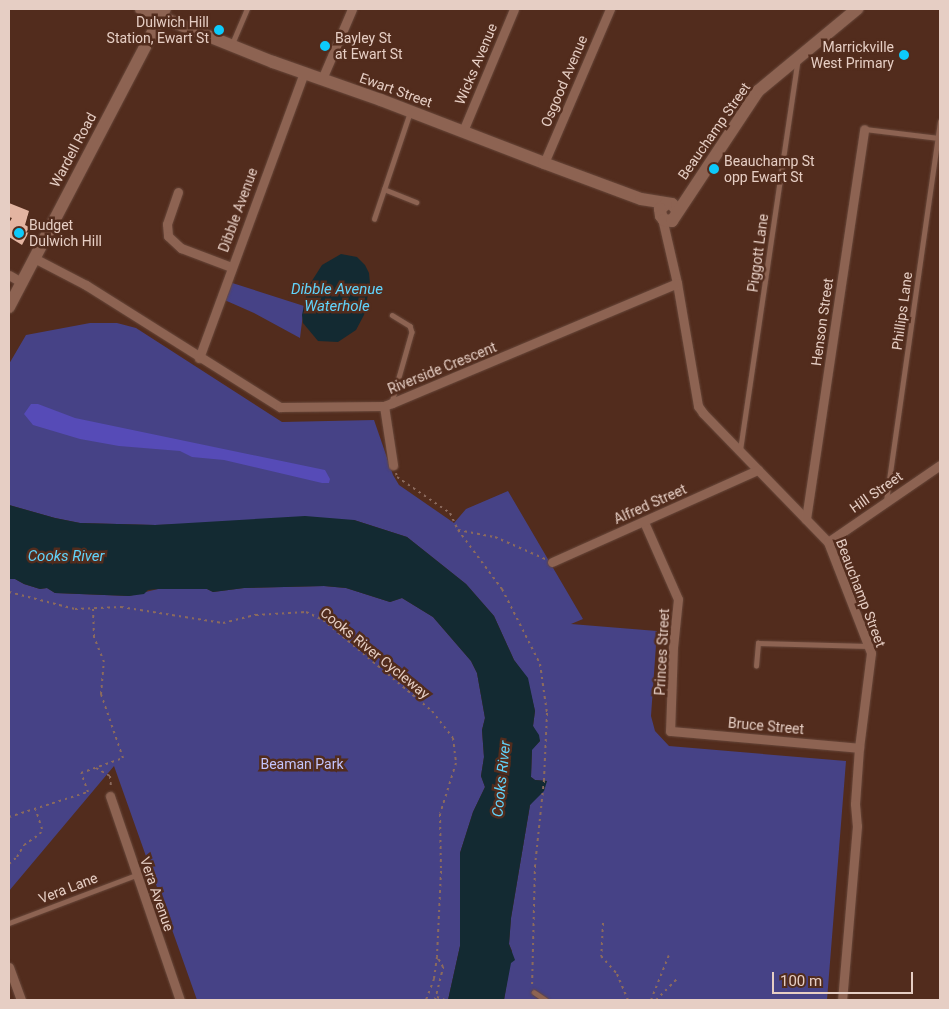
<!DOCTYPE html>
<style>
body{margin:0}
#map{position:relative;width:949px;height:1009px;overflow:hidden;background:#522c1d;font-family:Roboto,sans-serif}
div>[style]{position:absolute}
.green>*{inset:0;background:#464286}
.forest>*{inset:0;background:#564bb7}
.water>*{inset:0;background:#132a32}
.building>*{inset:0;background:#e3b4a1}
.path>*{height:2px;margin-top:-1px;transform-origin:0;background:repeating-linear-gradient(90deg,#8b6a5d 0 2.5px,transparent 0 6.5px)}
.roads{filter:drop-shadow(0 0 1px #67473a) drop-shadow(0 0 1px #67473a)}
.lane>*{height:4.5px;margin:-2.25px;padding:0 2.25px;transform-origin:2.25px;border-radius:2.25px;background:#8d6352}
.street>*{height:9px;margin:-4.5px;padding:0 4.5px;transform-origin:4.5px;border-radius:4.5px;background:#8d6352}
.secondary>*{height:12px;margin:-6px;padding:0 6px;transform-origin:6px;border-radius:6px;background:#8d6352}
.dots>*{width:14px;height:14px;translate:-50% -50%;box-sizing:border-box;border:2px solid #522c1d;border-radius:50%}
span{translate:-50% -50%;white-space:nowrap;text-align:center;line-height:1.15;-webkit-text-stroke:5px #522c1d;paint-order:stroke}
.poi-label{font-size:14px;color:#e6cec4}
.right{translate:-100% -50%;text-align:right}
.left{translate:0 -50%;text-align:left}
.street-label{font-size:14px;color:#e6cec4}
.park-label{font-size:14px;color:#c3c4fc}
.water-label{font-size:15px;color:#61d3fa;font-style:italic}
.frame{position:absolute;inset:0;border:10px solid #e6cec4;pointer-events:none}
.scale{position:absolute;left:772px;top:972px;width:141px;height:22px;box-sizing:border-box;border:2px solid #e6cec4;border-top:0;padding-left:6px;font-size:15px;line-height:18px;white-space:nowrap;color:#e6cec4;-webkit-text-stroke:4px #522c1d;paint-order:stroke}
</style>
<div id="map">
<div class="green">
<div style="clip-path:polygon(226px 281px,304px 306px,300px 338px,254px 313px,220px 298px)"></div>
<div style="clip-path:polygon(90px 323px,117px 323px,136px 328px,282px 422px,374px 420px,393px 475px,399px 485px,454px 523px,466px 509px,508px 491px,583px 619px,571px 624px,657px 631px,651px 716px,655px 731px,669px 746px,846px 761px,827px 1000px,504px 1000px,512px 951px,509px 944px,511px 918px,530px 805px,547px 781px,535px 780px,531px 777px,532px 749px,540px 741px,533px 726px,535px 711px,527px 678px,514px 660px,494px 616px,466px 584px,407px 537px,354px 520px,155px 525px,80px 523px,55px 518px,9px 505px,9px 364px,26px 335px)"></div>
<div style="clip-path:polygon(9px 579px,15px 579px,24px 584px,40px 589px,47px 588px,55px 593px,129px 596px,158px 589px,207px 589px,213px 592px,244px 588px,324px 586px,346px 588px,390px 602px,402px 598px,433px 617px,471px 661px,477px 673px,485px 718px,482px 730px,484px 757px,481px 776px,485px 787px,473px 812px,460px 853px,460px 946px,448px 1000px,197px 1000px,114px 766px,9px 891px)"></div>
</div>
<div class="forest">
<div style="clip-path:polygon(31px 404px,38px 404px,75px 418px,325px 470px,330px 479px,329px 483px,322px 483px,224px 460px,192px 457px,180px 451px,119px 446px,80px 439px,33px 425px,24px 414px)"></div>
</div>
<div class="water">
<div style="clip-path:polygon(341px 254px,357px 257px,365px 265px,369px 273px,370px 284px,364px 315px,356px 330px,338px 342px,318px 341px,303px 323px,302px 315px,308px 287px,322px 265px)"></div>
<div style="clip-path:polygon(9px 505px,55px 518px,80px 523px,155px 525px,305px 516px,354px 520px,407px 537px,466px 584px,494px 616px,514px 660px,528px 678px,535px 711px,533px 726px,539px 735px,540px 741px,532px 750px,531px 777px,535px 780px,547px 781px,544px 791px,530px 805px,511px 918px,509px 944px,515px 960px,511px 963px,504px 1000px,448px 1000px,460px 946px,460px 853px,473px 812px,485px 787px,481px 776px,484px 757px,482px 730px,485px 718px,477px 673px,471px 661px,433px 617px,402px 598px,390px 602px,346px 588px,324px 586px,244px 588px,213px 592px,207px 589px,158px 589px,148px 590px,144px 594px,129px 596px,55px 593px,47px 588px,40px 589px,24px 584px,15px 579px,9px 579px)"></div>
</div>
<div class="building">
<div style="clip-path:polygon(9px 203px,29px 211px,25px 225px,31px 228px,22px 245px,9px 237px,9px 223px,12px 218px,9px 217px)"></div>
</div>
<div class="path">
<div style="left:396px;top:473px;width:4px;rotate:76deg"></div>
<div style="left:397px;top:477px;width:64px;rotate:34.2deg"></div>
<div style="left:450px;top:513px;width:19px;rotate:65deg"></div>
<div style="left:458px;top:530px;width:74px;rotate:53.3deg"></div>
<div style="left:502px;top:589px;width:84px;rotate:63.1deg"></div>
<div style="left:540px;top:664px;width:49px;rotate:81.9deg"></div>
<div style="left:547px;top:713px;width:67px;rotate:92.6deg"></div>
<div style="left:544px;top:780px;width:85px;rotate:96deg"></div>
<div style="left:535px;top:865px;width:121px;rotate:91.4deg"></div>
<div style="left:458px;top:530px;width:38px;rotate:11deg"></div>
<div style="left:495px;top:537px;width:55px;rotate:23.7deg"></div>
<div style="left:9px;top:592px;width:68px;rotate:14.4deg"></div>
<div style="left:75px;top:609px;width:46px;rotate:-2.5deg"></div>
<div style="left:121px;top:607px;width:103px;rotate:8.9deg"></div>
<div style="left:223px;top:623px;width:34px;rotate:-14deg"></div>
<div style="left:256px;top:615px;width:50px;rotate:-3.4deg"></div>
<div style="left:306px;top:612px;width:19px;rotate:25deg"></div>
<div style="left:323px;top:620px;width:142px;rotate:39.9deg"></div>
<div style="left:432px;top:711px;width:34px;rotate:52deg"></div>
<div style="left:453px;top:738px;width:25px;rotate:83deg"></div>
<div style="left:456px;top:763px;width:53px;rotate:107.4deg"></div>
<div style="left:440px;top:814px;width:57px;rotate:89deg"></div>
<div style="left:441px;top:871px;width:86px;rotate:92.7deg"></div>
<div style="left:437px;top:957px;width:22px;rotate:98deg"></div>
<div style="left:434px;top:979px;width:22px;rotate:111deg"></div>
<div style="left:96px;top:768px;width:16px;rotate:30deg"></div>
<div style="left:110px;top:776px;width:11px;rotate:85deg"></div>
<div style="left:9px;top:817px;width:83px;rotate:-17.6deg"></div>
<div style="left:88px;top:792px;width:20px;rotate:-110deg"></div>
<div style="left:81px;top:773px;width:45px;rotate:-19.7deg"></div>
<div style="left:123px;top:758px;width:68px;rotate:-109deg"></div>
<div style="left:101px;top:694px;width:32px;rotate:-85deg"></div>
<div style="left:104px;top:662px;width:27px;rotate:-112deg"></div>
<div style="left:94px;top:637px;width:29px;rotate:-92deg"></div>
<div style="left:9px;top:864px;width:11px;rotate:-41deg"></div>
<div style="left:17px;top:857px;width:14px;rotate:-60deg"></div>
<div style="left:24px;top:845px;width:19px;rotate:-35deg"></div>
<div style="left:40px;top:834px;width:5px;rotate:-68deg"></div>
<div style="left:42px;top:829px;width:20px;rotate:-108deg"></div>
<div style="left:603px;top:923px;width:33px;rotate:93deg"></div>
<div style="left:601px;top:956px;width:24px;rotate:48deg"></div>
<div style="left:617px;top:974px;width:28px;rotate:67deg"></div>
<div style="left:437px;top:997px;width:9px;rotate:21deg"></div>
<div style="left:435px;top:1000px;width:34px;rotate:-76deg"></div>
<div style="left:443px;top:967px;width:10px;rotate:-119deg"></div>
<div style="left:651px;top:1000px;width:48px;rotate:-68.2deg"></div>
<div style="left:656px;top:1000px;width:31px;rotate:-45deg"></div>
</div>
<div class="roads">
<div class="lane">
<div style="left:232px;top:44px;width:38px;rotate:-67deg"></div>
<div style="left:865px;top:129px;width:74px;rotate:7deg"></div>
<div style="left:384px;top:189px;width:35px;rotate:22deg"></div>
<div style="left:374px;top:219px;width:113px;rotate:-71.4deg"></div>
<div style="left:392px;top:315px;width:21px;rotate:31deg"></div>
<div style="left:410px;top:326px;width:6px;rotate:72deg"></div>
<div style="left:412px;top:332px;width:73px;rotate:105.9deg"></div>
<div style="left:740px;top:450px;width:392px;rotate:-81.6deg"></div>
<div style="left:886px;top:501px;width:383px;rotate:-81.9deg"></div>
<div style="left:756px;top:666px;width:23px;rotate:-85deg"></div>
<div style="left:758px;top:643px;width:110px;rotate:1.6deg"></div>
<div style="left:9px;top:923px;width:136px;rotate:-20.7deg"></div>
<div style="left:534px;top:992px;width:14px;rotate:34deg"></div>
</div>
<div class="street">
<div style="left:322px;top:79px;width:76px;rotate:-66.8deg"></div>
<div style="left:463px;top:131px;width:132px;rotate:-67.3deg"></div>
<div style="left:544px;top:163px;width:168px;rotate:-66.8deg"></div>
<div style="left:178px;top:192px;width:34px;rotate:109deg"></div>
<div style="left:167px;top:224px;width:12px;rotate:85deg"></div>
<div style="left:168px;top:236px;width:18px;rotate:43deg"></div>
<div style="left:181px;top:248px;width:53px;rotate:20.8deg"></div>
<div style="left:662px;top:218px;width:67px;rotate:77deg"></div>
<div style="left:677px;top:283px;width:125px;rotate:80.3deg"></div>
<div style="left:698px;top:406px;width:9px;rotate:54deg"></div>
<div style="left:703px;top:413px;width:180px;rotate:45.9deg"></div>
<div style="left:828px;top:542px;width:119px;rotate:68.8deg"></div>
<div style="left:871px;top:653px;width:96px;rotate:97.2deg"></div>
<div style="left:859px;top:748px;width:56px;rotate:94.1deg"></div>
<div style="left:855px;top:804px;width:22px;rotate:85deg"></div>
<div style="left:857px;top:826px;width:175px;rotate:94.9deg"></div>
<div style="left:34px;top:258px;width:59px;rotate:27.4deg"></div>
<div style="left:86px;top:285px;width:229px;rotate:32.2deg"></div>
<div style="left:280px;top:407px;width:104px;rotate:-0.6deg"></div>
<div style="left:384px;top:406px;width:9px;rotate:-21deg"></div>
<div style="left:392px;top:403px;width:309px;rotate:-22.8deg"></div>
<div style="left:9px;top:275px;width:14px;rotate:30deg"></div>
<div style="left:199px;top:358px;width:304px;rotate:-69.8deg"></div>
<div style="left:384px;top:406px;width:60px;rotate:81.3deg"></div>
<div style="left:806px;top:519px;width:394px;rotate:-81.5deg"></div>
<div style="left:644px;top:522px;width:84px;rotate:66.2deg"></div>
<div style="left:678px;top:599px;width:48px;rotate:95.9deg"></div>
<div style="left:673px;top:647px;width:84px;rotate:92deg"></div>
<div style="left:670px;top:731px;width:190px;rotate:5.1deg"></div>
<div style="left:828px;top:542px;width:136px;rotate:-34.5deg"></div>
<div style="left:552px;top:562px;width:226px;rotate:-24.1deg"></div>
<div style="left:110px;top:796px;width:216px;rotate:71.1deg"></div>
<div style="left:9px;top:967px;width:35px;rotate:70deg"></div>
</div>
<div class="secondary">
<div style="left:141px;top:9px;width:142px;rotate:21.9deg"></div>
<div style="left:273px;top:62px;width:114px;rotate:19.4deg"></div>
<div style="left:381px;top:100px;width:175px;rotate:21.1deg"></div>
<div style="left:544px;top:163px;width:103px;rotate:20.4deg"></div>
<div style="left:641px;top:199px;width:31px;rotate:9deg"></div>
<div style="left:672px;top:204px;width:9px;rotate:49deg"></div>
<div style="left:666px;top:204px;width:8px;rotate:140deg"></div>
<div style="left:660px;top:209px;width:7px;rotate:82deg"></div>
<div style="left:661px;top:216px;width:5px;rotate:53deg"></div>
<div style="left:664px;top:220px;width:8px;rotate:7deg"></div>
<div style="left:672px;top:221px;width:156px;rotate:-56.5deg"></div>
<div style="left:758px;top:91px;width:129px;rotate:-39.6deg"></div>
<div style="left:9px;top:307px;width:336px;rotate:-62.4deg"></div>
</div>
</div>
<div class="dots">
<div style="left:219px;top:30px;background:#0dcafa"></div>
<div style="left:325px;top:46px;background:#0dcafa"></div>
<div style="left:904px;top:55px;background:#0dcafa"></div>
<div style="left:714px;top:169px;background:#0dcafa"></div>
<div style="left:19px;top:233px;background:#0dcafa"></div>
</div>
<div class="poi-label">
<span class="right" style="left:209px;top:30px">Dulwich Hill<br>Station, Ewart St</span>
<span class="left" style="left:335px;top:46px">Bayley St<br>at Ewart St</span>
<span class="right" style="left:894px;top:55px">Marrickville<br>West Primary</span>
<span class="left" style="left:724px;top:169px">Beauchamp St<br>opp Ewart St</span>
<span class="left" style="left:29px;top:233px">Budget<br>Dulwich Hill</span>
</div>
<div class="street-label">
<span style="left:476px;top:64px;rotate:-67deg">Wicks Avenue</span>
<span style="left:564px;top:81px;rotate:-67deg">Osgood Avenue</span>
<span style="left:396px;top:90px;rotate:20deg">Ewart Street</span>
<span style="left:714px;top:131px;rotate:-55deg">Beauchamp Street</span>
<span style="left:73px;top:150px;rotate:-62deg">Wardell Road</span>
<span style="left:238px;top:210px;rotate:-70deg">Dibble Avenue</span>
<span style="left:758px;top:253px;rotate:-82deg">Piggott Lane</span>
<span style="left:902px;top:311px;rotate:-82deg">Phillips Lane</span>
<span style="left:822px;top:322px;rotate:-82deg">Henson Street</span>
<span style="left:442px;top:368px;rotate:-22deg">Riverside Crescent</span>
<span style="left:876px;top:492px;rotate:-35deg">Hill Street</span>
<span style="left:650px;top:504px;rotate:-24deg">Alfred Street</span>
<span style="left:861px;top:593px;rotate:69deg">Beauchamp Street</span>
<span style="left:662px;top:652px;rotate:-87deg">Princes Street</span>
<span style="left:375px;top:653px;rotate:39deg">Cooks River Cycleway</span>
<span style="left:766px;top:726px;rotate:5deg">Bruce Street</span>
<span style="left:68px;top:888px;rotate:-21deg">Vera Lane</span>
<span style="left:157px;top:894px;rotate:71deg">Vera Avenue</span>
</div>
<div class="park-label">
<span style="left:302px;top:764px">Beaman Park</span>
</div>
<div class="water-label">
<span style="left:337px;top:298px">Dibble Avenue<br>Waterhole</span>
<span style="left:66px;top:557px">Cooks River</span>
<span style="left:502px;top:779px;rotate:-84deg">Cooks River</span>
</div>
<div class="frame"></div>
<div class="scale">100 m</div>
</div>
